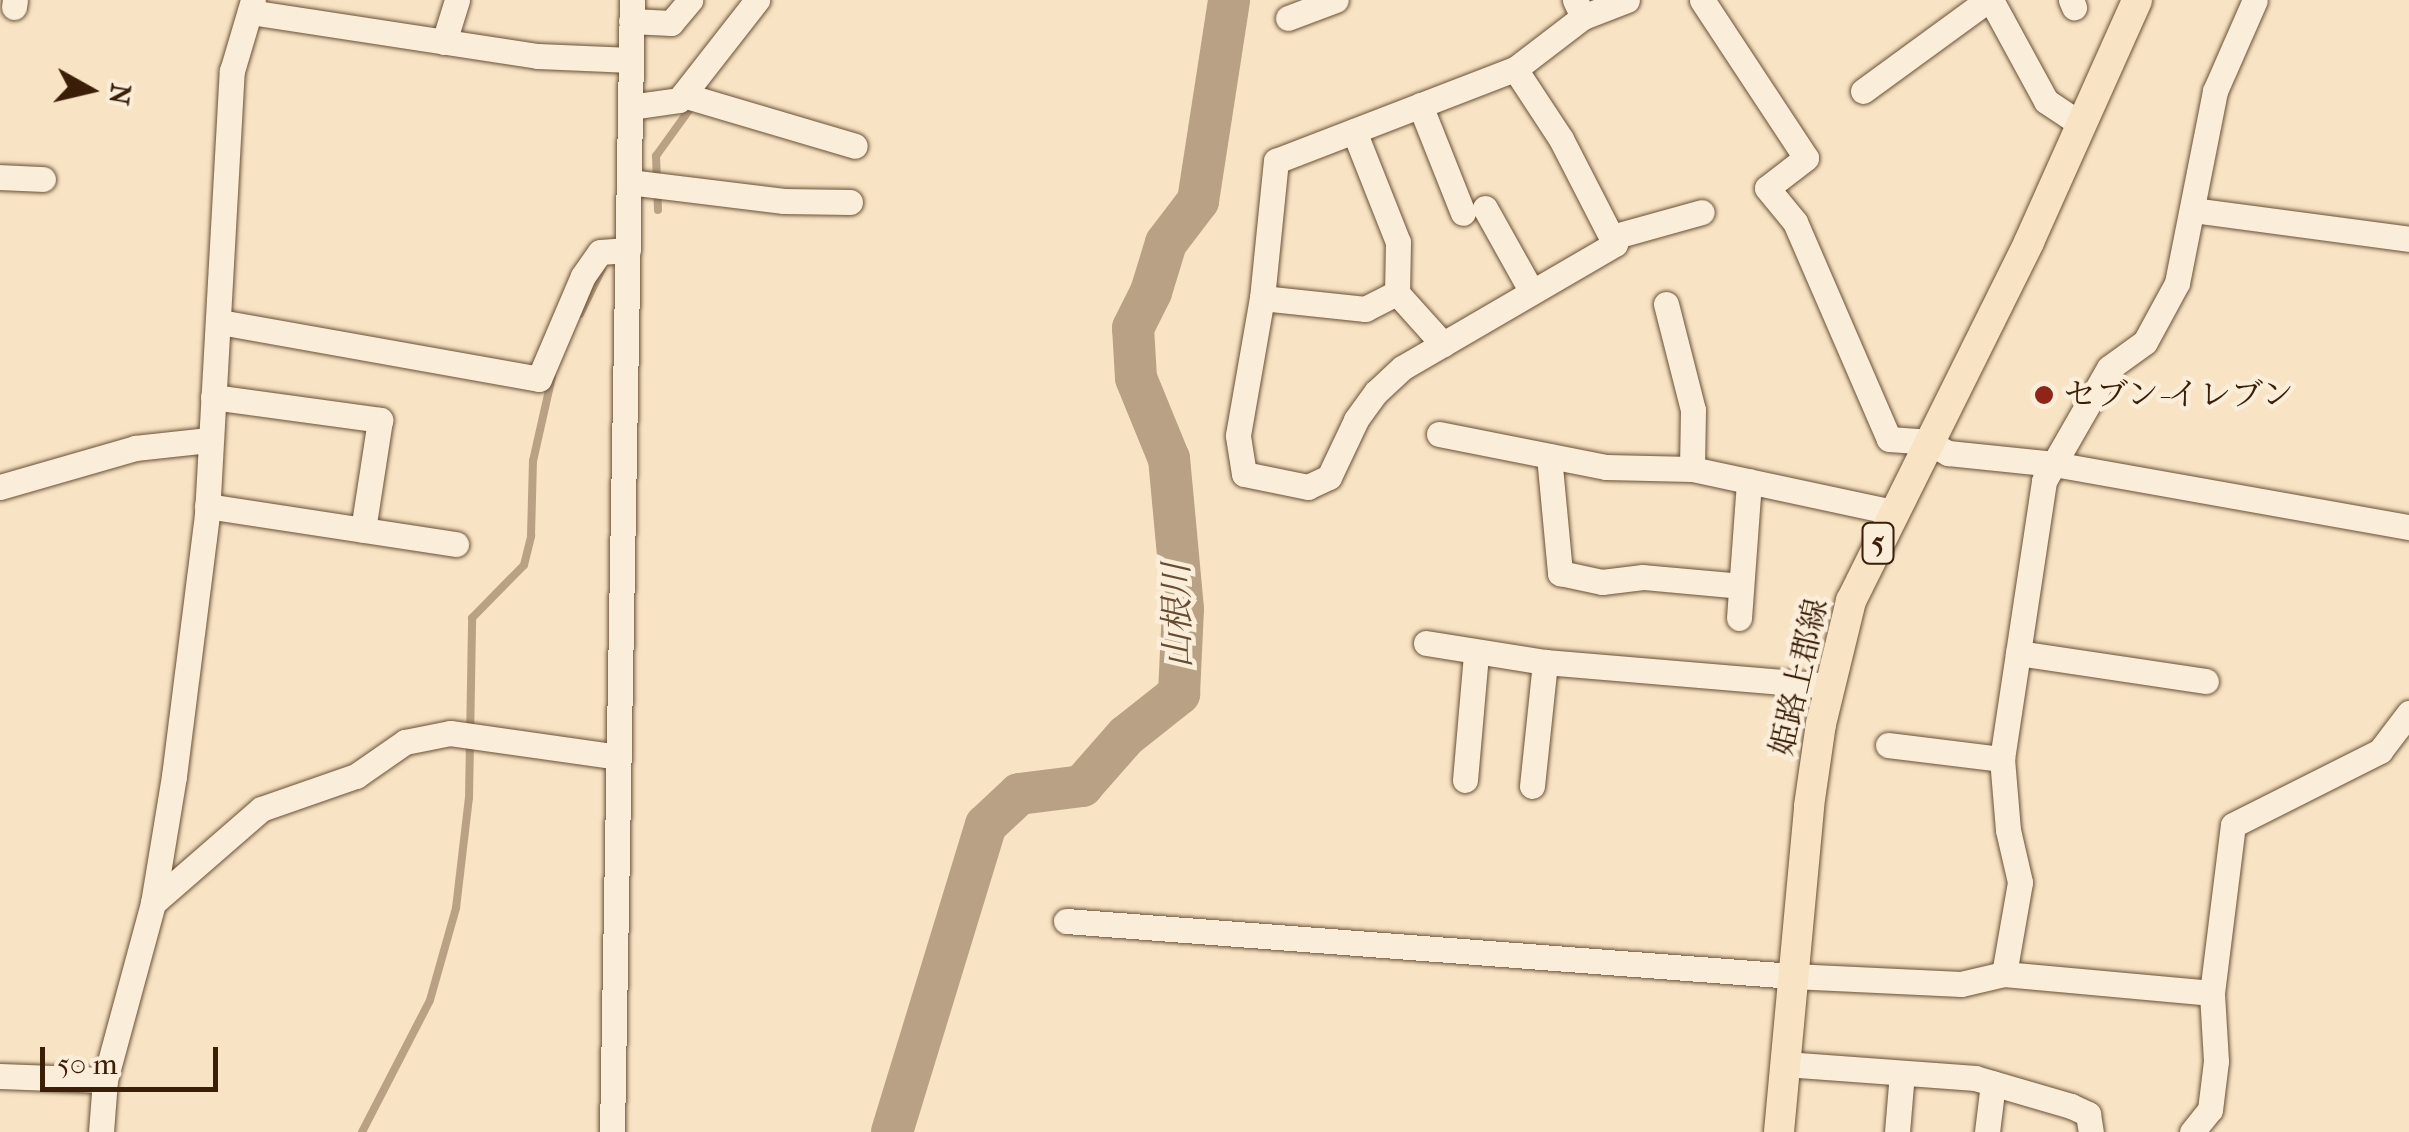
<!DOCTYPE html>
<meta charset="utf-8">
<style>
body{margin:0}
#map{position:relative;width:2409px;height:1132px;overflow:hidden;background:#f8e4c4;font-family:"IM FELL French Canon","Noto Serif JP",serif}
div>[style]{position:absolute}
.stream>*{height:8px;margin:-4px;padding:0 4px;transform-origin:4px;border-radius:4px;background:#b8a184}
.river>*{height:42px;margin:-21px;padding:0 21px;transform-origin:21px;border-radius:21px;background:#b8a184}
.roads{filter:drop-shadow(0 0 2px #6a5037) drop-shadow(0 0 2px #6a5037)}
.minor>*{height:25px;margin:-12.5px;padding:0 12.5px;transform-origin:12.5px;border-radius:12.5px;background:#faedd9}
.major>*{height:30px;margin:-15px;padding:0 15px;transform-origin:15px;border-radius:15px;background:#f8e4c4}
.dots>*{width:28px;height:28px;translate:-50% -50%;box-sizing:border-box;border:5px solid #faedd9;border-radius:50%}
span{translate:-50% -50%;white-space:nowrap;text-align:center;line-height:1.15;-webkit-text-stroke:9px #faedd9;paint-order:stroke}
.shield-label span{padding:2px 8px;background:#faedd9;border:2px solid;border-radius:8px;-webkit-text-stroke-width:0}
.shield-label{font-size:30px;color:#3b1e08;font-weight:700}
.poi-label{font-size:32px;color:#3b1e08}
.left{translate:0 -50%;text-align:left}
.street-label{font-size:32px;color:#3b1e08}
.water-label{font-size:35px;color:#674c33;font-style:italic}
.north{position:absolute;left:40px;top:40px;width:100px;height:100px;-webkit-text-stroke:8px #faedd9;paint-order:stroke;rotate:98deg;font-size:28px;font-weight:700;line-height:40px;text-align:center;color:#3b1e08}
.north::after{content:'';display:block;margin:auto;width:35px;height:45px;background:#3b1e08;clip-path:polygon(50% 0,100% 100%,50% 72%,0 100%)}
.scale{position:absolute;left:40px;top:1047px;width:178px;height:45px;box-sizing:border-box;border:5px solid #3b1e08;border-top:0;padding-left:12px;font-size:30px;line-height:35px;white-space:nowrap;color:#3b1e08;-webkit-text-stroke:8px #faedd9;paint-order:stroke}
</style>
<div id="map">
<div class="stream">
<div style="left:658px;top:210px;width:54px;rotate:-92.1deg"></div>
<div style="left:656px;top:156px;width:67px;rotate:-54.2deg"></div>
<div style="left:580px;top:314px;width:50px;rotate:-63.9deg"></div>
<div style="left:362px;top:1132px;width:148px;rotate:-62.7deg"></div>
<div style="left:430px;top:1000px;width:96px;rotate:-74.2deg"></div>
<div style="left:456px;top:908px;width:111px;rotate:-83.3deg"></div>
<div style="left:469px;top:798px;width:180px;rotate:-89deg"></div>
<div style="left:472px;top:618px;width:74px;rotate:-45.5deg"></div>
<div style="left:524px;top:565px;width:30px;rotate:-76deg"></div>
<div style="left:531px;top:536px;width:75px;rotate:-88.5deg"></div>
<div style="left:533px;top:461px;width:86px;rotate:-77.3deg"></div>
</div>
<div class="river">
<div style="left:892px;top:1132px;width:321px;rotate:-73deg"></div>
<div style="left:986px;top:825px;width:45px;rotate:-43.2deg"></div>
<div style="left:1019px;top:794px;width:64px;rotate:-7.2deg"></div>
<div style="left:1082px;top:786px;width:67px;rotate:-48.7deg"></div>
<div style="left:1126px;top:736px;width:68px;rotate:-38.4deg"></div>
<div style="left:1179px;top:694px;width:85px;rotate:-87.3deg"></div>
<div style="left:1183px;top:609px;width:151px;rotate:-95.3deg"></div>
<div style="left:1169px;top:459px;width:87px;rotate:-112.2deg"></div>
<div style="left:1136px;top:378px;width:50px;rotate:-93.4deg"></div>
<div style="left:1133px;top:328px;width:40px;rotate:-63.4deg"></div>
<div style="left:1151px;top:292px;width:51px;rotate:-73deg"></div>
<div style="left:1166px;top:243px;width:53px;rotate:-52.7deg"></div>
<div style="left:1198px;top:201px;width:203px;rotate:-81.2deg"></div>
</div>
<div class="roads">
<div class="minor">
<div style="left:1575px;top:0;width:19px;rotate:65deg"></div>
<div style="left:1583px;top:17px;width:47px;rotate:-21.1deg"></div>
<div style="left:1702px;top:0;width:189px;rotate:56.6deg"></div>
<div style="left:1806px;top:158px;width:49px;rotate:142.4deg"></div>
<div style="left:1767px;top:188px;width:44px;rotate:50.5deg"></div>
<div style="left:1795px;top:222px;width:236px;rotate:66.6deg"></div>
<div style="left:1889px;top:439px;width:39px;rotate:4deg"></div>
<div style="left:1928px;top:442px;width:23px;rotate:29deg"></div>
<div style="left:1948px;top:453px;width:107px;rotate:5.9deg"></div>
<div style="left:2054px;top:464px;width:361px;rotate:10.1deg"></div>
<div style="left:1991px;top:0;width:115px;rotate:61.4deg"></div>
<div style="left:2046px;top:101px;width:43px;rotate:33.7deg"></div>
<div style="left:2071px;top:0;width:8px;rotate:67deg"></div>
<div style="left:14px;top:7px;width:7px;rotate:-82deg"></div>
<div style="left:250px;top:12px;width:291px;rotate:8.7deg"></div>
<div style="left:538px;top:56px;width:93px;rotate:2.5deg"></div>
<div style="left:1288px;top:18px;width:51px;rotate:-20.6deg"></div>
<div style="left:631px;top:21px;width:40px;rotate:2.9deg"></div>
<div style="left:671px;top:23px;width:30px;rotate:-50deg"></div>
<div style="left:444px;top:42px;width:44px;rotate:-72.8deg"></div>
<div style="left:1515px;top:69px;width:84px;rotate:56.7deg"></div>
<div style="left:1561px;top:139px;width:118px;rotate:62.8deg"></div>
<div style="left:1615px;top:244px;width:246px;rotate:149.8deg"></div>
<div style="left:1402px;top:368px;width:35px;rotate:137deg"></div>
<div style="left:1376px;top:392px;width:34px;rotate:126deg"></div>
<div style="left:1356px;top:420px;width:63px;rotate:115.3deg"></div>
<div style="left:1329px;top:477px;width:23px;rotate:155deg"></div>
<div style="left:1308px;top:487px;width:65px;rotate:-168.5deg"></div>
<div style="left:1244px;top:474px;width:39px;rotate:-99deg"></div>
<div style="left:1238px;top:435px;width:139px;rotate:-80.1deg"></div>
<div style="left:1262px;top:298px;width:138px;rotate:-84.2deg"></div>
<div style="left:1276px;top:161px;width:256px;rotate:-21.1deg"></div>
<div style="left:1515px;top:69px;width:86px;rotate:-37.4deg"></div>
<div style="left:1863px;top:91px;width:155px;rotate:-36.1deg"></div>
<div style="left:683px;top:95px;width:179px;rotate:16.5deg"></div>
<div style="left:1420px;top:105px;width:116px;rotate:68.3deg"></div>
<div style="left:630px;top:107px;width:49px;rotate:-8.1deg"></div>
<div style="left:679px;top:100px;width:127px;rotate:-52deg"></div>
<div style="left:1354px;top:131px;width:119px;rotate:68.4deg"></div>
<div style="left:1398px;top:242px;width:51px;rotate:91.1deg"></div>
<div style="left:1397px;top:293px;width:69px;rotate:48deg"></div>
<div style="left:0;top:177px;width:43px;rotate:2.7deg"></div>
<div style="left:629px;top:182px;width:156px;rotate:7deg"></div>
<div style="left:784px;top:201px;width:66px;rotate:0.9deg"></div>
<div style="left:1485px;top:208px;width:96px;rotate:60.8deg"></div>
<div style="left:2193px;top:210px;width:218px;rotate:7.6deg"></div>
<div style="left:1612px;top:237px;width:93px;rotate:-15.5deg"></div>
<div style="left:1262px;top:298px;width:104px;rotate:6.1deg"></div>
<div style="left:1365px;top:309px;width:36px;rotate:-27deg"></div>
<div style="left:1666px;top:304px;width:109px;rotate:75.7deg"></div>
<div style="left:1693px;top:410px;width:59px;rotate:91deg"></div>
<div style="left:220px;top:322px;width:324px;rotate:10.1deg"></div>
<div style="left:539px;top:379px;width:112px;rotate:-66.9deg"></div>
<div style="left:583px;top:276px;width:29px;rotate:-55deg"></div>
<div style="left:600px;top:252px;width:28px;rotate:-4deg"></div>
<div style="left:213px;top:397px;width:169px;rotate:7.8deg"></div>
<div style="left:380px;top:420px;width:111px;rotate:98.8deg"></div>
<div style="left:1439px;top:434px;width:170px;rotate:11.2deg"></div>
<div style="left:1606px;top:467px;width:86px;rotate:1.3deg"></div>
<div style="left:1692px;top:469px;width:206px;rotate:12.1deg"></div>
<div style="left:1549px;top:456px;width:118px;rotate:84.6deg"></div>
<div style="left:1560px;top:573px;width:43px;rotate:12.1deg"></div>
<div style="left:1602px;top:582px;width:41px;rotate:-7deg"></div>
<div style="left:1643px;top:577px;width:98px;rotate:5.2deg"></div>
<div style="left:0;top:487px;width:141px;rotate:-16.1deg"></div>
<div style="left:135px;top:448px;width:74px;rotate:-6.2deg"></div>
<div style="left:207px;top:506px;width:252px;rotate:8.7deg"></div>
<div style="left:1739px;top:618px;width:137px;rotate:-85.8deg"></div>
<div style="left:1426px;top:643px;width:121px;rotate:9.1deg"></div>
<div style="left:1545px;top:662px;width:286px;rotate:4.8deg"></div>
<div style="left:2018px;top:653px;width:190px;rotate:8.5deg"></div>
<div style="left:1888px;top:745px;width:115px;rotate:7deg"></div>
<div style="left:1465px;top:780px;width:126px;rotate:-85deg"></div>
<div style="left:1532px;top:786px;width:125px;rotate:-84deg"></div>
<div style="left:153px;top:903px;width:143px;rotate:-41deg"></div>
<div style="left:261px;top:809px;width:101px;rotate:-19.2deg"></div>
<div style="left:356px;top:776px;width:60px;rotate:-34.8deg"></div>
<div style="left:405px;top:742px;width:46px;rotate:-11.3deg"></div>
<div style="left:450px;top:733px;width:170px;rotate:8.1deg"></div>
<div style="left:1066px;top:921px;width:728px;rotate:4.33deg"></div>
<div style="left:1792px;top:976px;width:169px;rotate:2.7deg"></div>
<div style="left:1961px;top:984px;width:44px;rotate:-13.1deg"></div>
<div style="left:2004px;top:974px;width:209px;rotate:5.2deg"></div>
<div style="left:2004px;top:974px;width:93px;rotate:-80.1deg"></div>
<div style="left:2020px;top:882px;width:53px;rotate:-103deg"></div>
<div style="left:2008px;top:830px;width:71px;rotate:-94.8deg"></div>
<div style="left:2002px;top:759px;width:281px;rotate:-81.4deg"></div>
<div style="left:2044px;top:481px;width:130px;rotate:-60.1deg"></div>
<div style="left:2109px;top:368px;width:44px;rotate:-35.8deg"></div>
<div style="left:2145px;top:342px;width:67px;rotate:-61.5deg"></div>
<div style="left:2177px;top:283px;width:196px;rotate:-78.8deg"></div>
<div style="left:2215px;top:91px;width:99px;rotate:-66.3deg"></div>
<div style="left:1785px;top:1064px;width:191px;rotate:4.2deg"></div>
<div style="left:1975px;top:1078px;width:100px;rotate:16.3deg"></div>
<div style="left:2071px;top:1106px;width:19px;rotate:25deg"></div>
<div style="left:2088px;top:1114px;width:18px;rotate:81deg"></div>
<div style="left:0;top:1076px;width:105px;rotate:2.2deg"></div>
<div style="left:101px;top:1132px;width:52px;rotate:-85.6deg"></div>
<div style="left:105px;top:1080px;width:183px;rotate:-74.8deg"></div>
<div style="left:153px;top:903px;width:129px;rotate:-80.6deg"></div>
<div style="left:174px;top:776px;width:264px;rotate:-82.8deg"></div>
<div style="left:207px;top:514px;width:444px;rotate:-86.8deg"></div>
<div style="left:232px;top:71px;width:74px;rotate:-73.5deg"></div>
<div style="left:612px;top:1132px;width:1132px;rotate:-88.99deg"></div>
<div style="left:1897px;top:1132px;width:59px;rotate:-85.2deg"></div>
<div style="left:1987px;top:1132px;width:49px;rotate:-83deg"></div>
<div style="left:2192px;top:1132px;width:28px;rotate:-51deg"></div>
<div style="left:2210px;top:1110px;width:49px;rotate:-83deg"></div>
<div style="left:2216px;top:1061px;width:68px;rotate:-93.4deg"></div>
<div style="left:2212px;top:993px;width:169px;rotate:-82.9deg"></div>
<div style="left:2233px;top:825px;width:165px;rotate:-26.7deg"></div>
<div style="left:2380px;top:751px;width:48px;rotate:-52.7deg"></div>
</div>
<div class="major">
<div style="left:1779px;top:1132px;width:327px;rotate:-84.7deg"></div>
<div style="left:1809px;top:806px;width:83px;rotate:-81.7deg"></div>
<div style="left:1821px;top:724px;width:127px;rotate:-76.3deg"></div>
<div style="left:1851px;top:601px;width:401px;rotate:-63.6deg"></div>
<div style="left:2029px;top:242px;width:265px;rotate:-65.9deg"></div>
</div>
</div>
<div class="dots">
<div style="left:2044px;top:395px;background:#8f2418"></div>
</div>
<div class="shield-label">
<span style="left:1878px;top:543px">5</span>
</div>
<div class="poi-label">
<span class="left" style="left:2064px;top:395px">セブン-イレブン</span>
</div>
<div class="street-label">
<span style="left:1800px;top:677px;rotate:-77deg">姫路上郡線</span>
</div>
<div class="water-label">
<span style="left:1178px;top:616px;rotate:-91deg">山根川</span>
</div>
<div class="north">N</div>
<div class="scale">50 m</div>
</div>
